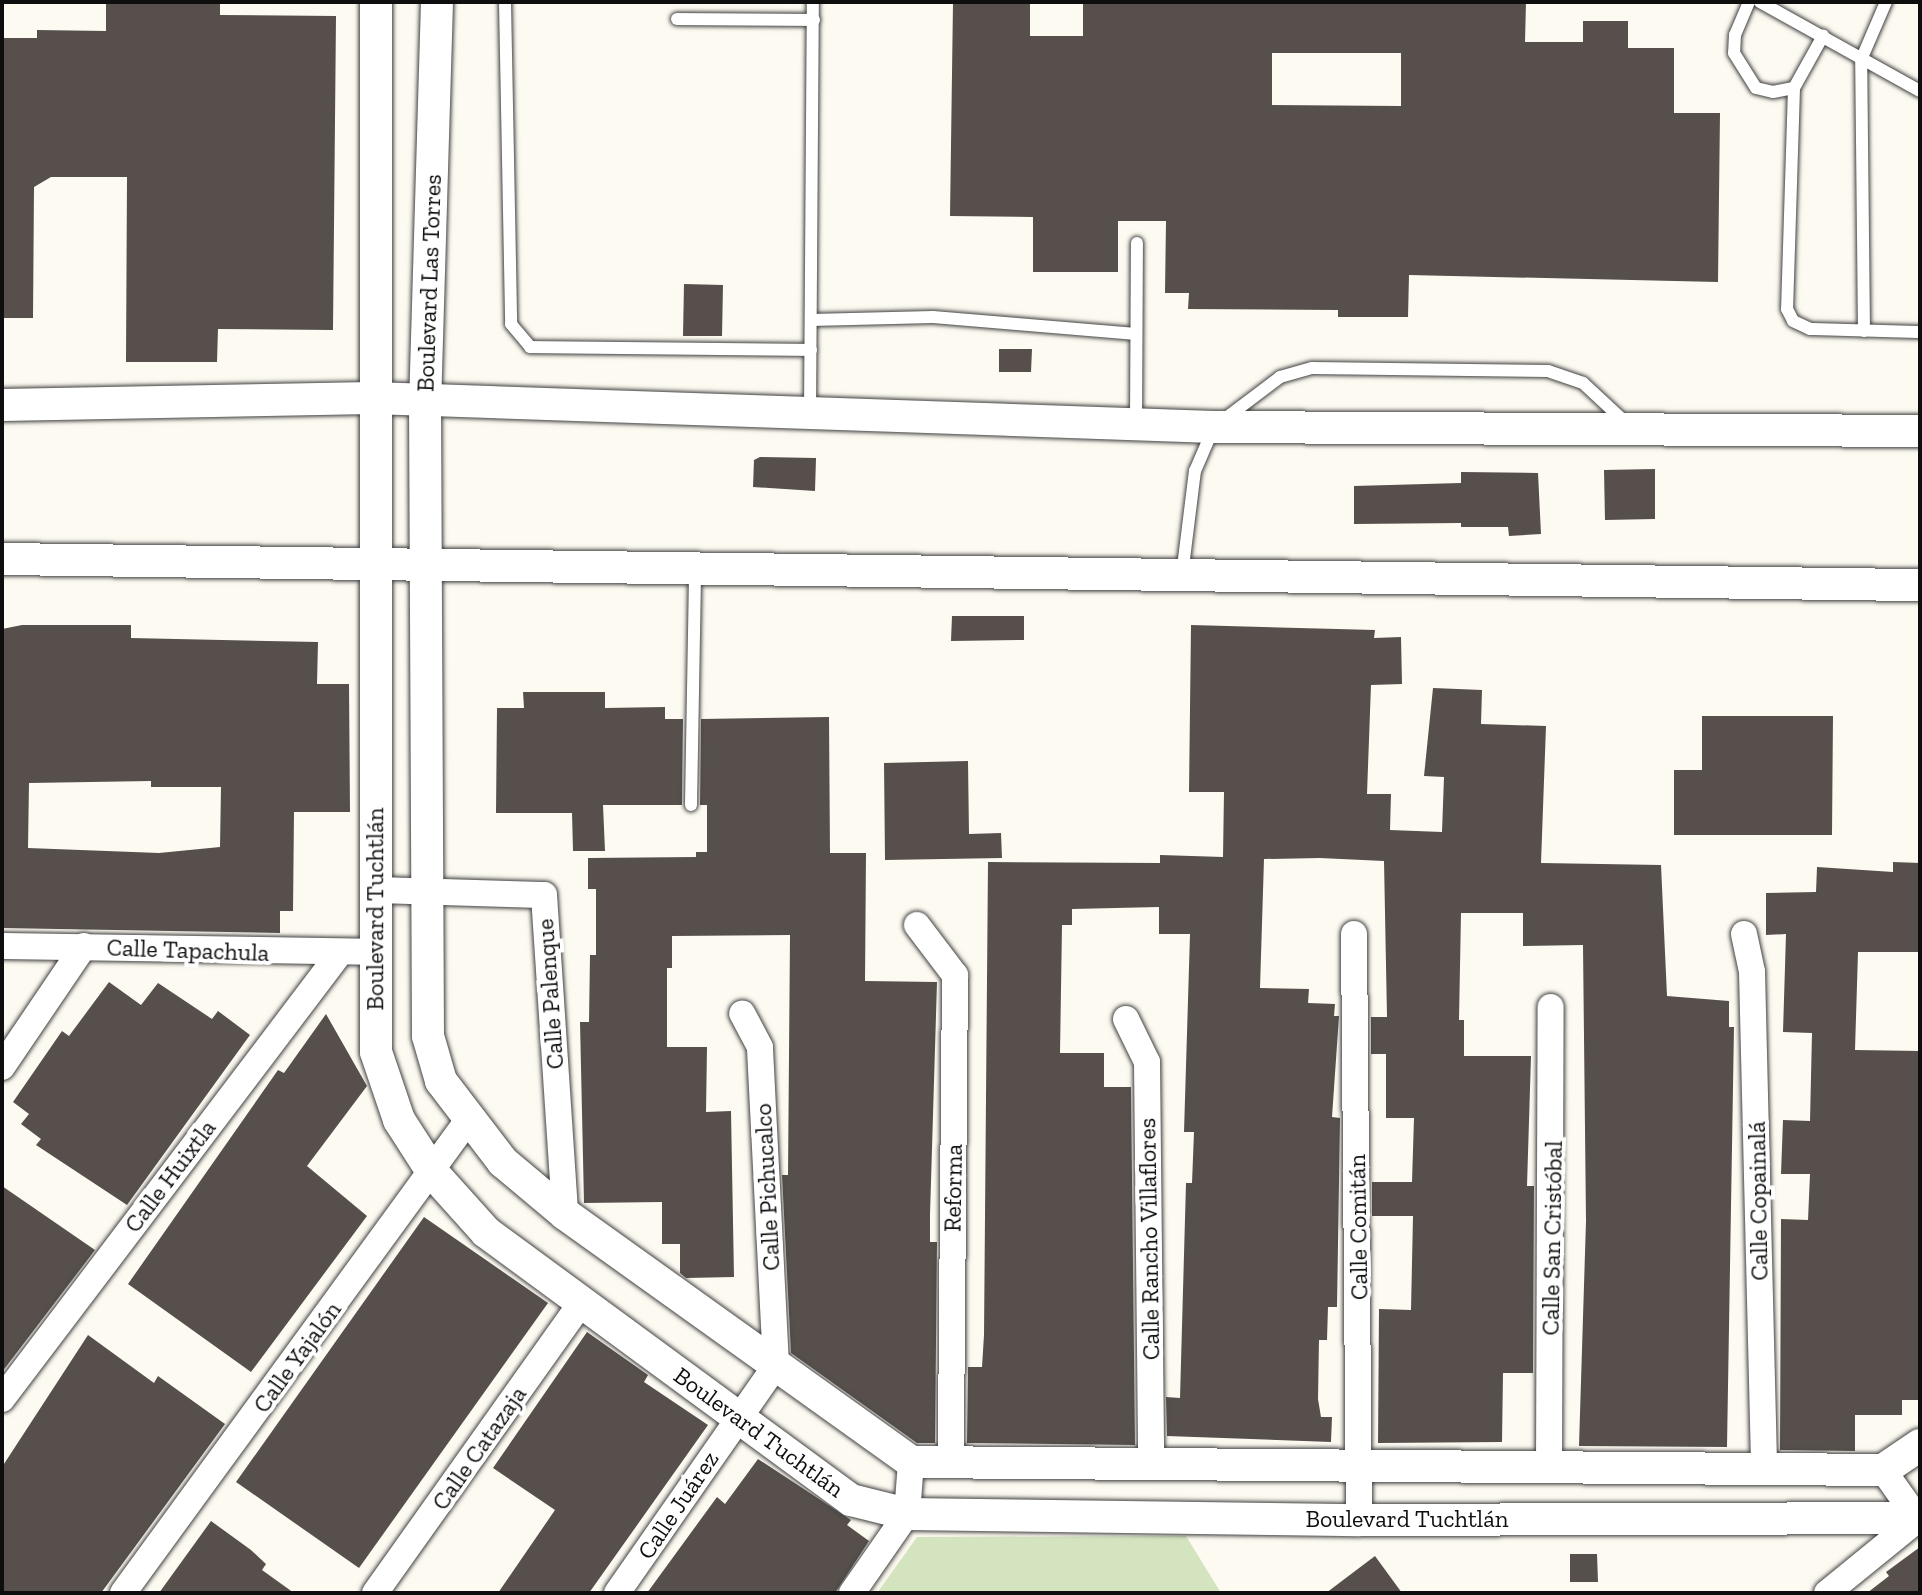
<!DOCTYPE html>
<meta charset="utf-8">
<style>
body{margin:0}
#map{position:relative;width:1922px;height:1595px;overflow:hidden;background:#fdfaf1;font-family:"Zilla Slab",serif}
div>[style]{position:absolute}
.green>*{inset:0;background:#d3e4be}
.building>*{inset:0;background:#564f4c}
.roads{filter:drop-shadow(0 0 2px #414141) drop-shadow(0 0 2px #414141)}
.service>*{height:12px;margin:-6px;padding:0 6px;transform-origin:6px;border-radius:6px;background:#fff}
.minor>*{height:26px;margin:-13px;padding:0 13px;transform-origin:13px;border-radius:13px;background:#fff}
.tertiary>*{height:32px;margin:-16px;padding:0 16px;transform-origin:16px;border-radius:16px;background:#fff}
span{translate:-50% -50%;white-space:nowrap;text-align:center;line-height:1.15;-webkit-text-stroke:8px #fff;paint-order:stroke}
.street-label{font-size:24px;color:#0e0e0e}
.frame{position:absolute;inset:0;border:4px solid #0e0e0e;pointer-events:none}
</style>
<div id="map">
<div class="green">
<div style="clip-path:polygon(1186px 1536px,1221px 1593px,877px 1593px,917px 1537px)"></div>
</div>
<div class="building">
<div style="clip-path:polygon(106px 2px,220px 2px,220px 15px,336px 16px,333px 330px,218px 329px,217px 362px,126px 362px,127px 177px,51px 177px,34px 187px,33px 318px,2px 318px,2px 38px,37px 38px,37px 30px,106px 31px)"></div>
<div style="clip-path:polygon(evenodd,953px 2px,1030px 2px,1030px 36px,1083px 36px,1083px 2px,1526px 2px,1525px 42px,1583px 42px,1583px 21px,1628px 21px,1628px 48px,1674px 48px,1674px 113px,1720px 113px,1718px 282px,1409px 275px,1408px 317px,1338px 317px,1338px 310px,1188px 309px,1189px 293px,1165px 293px,1166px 221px,1118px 221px,1118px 272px,1033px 272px,1033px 217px,950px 216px,953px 2px,1272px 53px,1401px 53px,1401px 106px,1272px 105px,1272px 53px)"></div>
<div style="clip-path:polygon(684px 284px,723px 285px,722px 336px,683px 336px)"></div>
<div style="clip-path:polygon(999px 349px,1032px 349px,1031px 372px,999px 372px)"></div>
<div style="clip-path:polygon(760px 457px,816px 458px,815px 491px,753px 487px,754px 460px)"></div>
<div style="clip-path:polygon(1655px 469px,1655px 519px,1605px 520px,1604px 470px)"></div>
<div style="clip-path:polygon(1461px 472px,1538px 473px,1541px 534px,1509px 536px,1508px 527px,1461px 527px,1461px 523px,1354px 524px,1354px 486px,1461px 483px)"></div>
<div style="clip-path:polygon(952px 616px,1024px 616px,1024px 640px,951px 641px)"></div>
<div style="clip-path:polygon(evenodd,22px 625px,131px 625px,131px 638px,318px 642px,317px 684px,349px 684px,350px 812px,294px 812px,293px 911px,280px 911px,280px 933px,2px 928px,2px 629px,22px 625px,151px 781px,151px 787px,221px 787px,220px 847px,159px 853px,28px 848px,29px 783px,151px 781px)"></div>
<div style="clip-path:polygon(1191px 625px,1375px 630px,1374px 638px,1401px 637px,1402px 684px,1371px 685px,1367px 794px,1391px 794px,1390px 830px,1442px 832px,1444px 777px,1424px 776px,1433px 688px,1482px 690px,1481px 724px,1546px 726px,1541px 863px,1661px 865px,1667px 996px,1729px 1001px,1729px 1027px,1734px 1027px,1727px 1447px,1579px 1446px,1586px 1221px,1583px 945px,1523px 946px,1523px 913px,1461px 913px,1459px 1020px,1464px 1020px,1464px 1056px,1531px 1056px,1527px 1186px,1534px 1186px,1533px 1373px,1503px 1373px,1502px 1442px,1378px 1443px,1379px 1309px,1411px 1310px,1413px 1216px,1372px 1216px,1372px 1182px,1412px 1182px,1414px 1118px,1386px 1118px,1386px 1054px,1371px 1054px,1371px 1017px,1387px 1017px,1384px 861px,1320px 858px,1264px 859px,1260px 988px,1309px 989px,1308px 1003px,1335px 1004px,1334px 1016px,1339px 1016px,1332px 1117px,1340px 1118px,1337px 1307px,1328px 1307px,1327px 1340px,1319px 1340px,1318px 1399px,1321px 1417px,1332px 1417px,1331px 1442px,1167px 1436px,1166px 1397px,1180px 1398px,1186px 1183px,1192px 1183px,1194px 1132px,1184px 1132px,1190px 934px,1159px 934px,1159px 907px,1072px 909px,1072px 925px,1062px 925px,1060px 1053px,1104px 1053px,1104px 1087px,1131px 1087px,1135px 1445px,967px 1443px,968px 1367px,982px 1367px,984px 1335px,988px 862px,1160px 863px,1160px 855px,1223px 857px,1224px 792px,1189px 792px)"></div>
<div style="clip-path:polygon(523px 692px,605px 692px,605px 708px,665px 707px,665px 719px,683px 719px,682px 805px,603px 805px,605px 851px,573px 851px,572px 813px,496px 813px,497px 708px,524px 708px)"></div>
<div style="clip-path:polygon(1702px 716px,1833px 716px,1832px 835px,1674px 835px,1674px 770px,1702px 770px)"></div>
<div style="clip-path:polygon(829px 717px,830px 853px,866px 853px,865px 981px,937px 982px,930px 1215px,930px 1242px,937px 1242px,935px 1443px,917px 1443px,791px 1353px,782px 1175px,788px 1175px,790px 935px,672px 936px,672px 968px,667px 968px,667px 1047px,707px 1047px,706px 1112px,731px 1111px,734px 1277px,686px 1278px,680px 1273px,680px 1244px,662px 1244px,662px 1202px,584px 1203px,580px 1022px,589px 1022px,590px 955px,596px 955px,596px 889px,588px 889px,588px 858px,696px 857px,696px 852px,707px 852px,707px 805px,700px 805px,701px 719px)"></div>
<div style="clip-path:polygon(968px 761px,969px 834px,1001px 833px,1002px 858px,885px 860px,884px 763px)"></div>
<div style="clip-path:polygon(1893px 862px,1920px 863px,1920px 952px,1858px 952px,1855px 1050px,1920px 1051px,1920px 1400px,1902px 1400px,1902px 1415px,1855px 1415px,1855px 1451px,1780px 1450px,1781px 1219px,1808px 1220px,1810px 1174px,1781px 1174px,1783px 1120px,1810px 1121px,1812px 1033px,1783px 1032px,1786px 934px,1766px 935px,1766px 893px,1816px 892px,1817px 867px,1893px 872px)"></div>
<div style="clip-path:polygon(109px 982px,141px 1005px,158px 983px,212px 1019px,218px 1011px,250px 1035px,127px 1205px,36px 1145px,41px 1139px,21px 1124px,29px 1114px,13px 1102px,62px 1031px,69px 1036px)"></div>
<div style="clip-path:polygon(326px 1014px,367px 1086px,307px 1166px,367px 1216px,251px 1372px,128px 1284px,278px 1070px,284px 1073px)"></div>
<div style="clip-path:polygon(2px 1186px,95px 1250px,2px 1372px)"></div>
<div style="clip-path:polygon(424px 1217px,548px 1303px,359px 1568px,236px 1482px)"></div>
<div style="clip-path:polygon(587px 1332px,648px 1375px,644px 1382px,708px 1425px,589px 1593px,498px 1593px,555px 1510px,493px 1468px)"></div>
<div style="clip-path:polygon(88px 1335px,154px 1383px,158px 1376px,225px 1424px,101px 1593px,2px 1593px,2px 1467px)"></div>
<div style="clip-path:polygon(758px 1459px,851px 1520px,847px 1525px,869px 1541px,835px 1593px,647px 1593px,717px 1497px,725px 1504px)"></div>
<div style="clip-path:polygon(211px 1521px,251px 1550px,266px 1564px,262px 1570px,294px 1593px,159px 1593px)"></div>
<div style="clip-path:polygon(1920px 1547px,1920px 1593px,1867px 1593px,1889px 1576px,1886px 1572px)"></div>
<div style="clip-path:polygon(1570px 1554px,1597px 1554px,1598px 1582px,1570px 1582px)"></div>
<div style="clip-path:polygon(1375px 1556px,1402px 1593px,1326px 1593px)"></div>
</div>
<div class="roads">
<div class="service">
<div style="left:505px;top:2px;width:322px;rotate:88.9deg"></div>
<div style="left:511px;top:324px;width:30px;rotate:50deg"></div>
<div style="left:530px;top:347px;width:281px;rotate:0.6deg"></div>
<div style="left:1749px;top:2px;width:36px;rotate:113deg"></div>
<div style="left:1735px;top:35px;width:18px;rotate:93deg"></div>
<div style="left:1734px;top:53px;width:41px;rotate:57.8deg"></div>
<div style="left:1756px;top:88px;width:17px;rotate:13deg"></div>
<div style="left:1773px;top:92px;width:21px;rotate:-11deg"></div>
<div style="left:1794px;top:88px;width:60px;rotate:-60.9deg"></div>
<div style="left:1760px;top:2px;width:183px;rotate:29.1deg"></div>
<div style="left:677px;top:19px;width:137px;rotate:0.4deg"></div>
<div style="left:1794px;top:88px;width:221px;rotate:91.8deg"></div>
<div style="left:1787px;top:309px;width:13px;rotate:63deg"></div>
<div style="left:1793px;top:321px;width:19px;rotate:25deg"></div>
<div style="left:1810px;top:329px;width:110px;rotate:1.6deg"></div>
<div style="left:811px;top:320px;width:122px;rotate:-1.4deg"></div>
<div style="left:933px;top:317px;width:204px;rotate:4.8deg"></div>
<div style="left:1864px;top:331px;width:271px;rotate:-90.6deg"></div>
<div style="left:1861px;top:60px;width:63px;rotate:-66.7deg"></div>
<div style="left:810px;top:411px;width:409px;rotate:-89.6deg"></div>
<div style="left:1136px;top:422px;width:179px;rotate:-89.7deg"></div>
<div style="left:1182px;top:575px;width:105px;rotate:-82.9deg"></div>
<div style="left:1195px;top:471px;width:48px;rotate:-66.6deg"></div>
<div style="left:1214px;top:427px;width:83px;rotate:-37.1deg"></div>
<div style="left:1280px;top:377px;width:33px;rotate:-16deg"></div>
<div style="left:1312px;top:368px;width:236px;rotate:0.7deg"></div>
<div style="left:1548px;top:371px;width:37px;rotate:19deg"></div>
<div style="left:1583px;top:383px;width:59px;rotate:42.9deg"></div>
<div style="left:691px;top:805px;width:234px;rotate:-89deg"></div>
</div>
<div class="minor">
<div style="left:374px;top:890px;width:170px;rotate:1.7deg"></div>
<div style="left:544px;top:895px;width:320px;rotate:86.2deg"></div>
<div style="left:917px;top:925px;width:63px;rotate:52.8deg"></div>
<div style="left:955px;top:975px;width:488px;rotate:90.5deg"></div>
<div style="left:1354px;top:934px;width:586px;rotate:89.51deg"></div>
<div style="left:1744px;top:934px;width:39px;rotate:78deg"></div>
<div style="left:1752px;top:972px;width:497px;rotate:88.6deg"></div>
<div style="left:2px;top:946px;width:371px;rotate:0.9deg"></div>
<div style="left:1126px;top:1019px;width:48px;rotate:64deg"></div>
<div style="left:1147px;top:1062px;width:403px;rotate:89.4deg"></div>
<div style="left:2px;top:1067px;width:146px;rotate:-55.9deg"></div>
<div style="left:2px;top:1399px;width:558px;rotate:-52.86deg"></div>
<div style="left:1549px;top:1468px;width:461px;rotate:-89.8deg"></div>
<div style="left:1883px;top:1470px;width:64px;rotate:54.6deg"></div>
<div style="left:123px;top:1593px;width:585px;rotate:-53.89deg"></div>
<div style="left:375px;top:1593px;width:357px;rotate:-54.6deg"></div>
<div style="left:617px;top:1593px;width:278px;rotate:-55.1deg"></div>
<div style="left:776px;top:1365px;width:318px;rotate:-92.9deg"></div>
<div style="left:760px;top:1047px;width:38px;rotate:-118deg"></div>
<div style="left:852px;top:1593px;width:96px;rotate:-55.2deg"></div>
<div style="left:907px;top:1514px;width:52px;rotate:-85.6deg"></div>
<div style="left:1827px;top:1593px;width:117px;rotate:-39.1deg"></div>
</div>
<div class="tertiary">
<div style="left:376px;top:2px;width:1050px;rotate:90deg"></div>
<div style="left:376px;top:1052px;width:72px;rotate:71.3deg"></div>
<div style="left:399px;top:1120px;width:63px;rotate:57.3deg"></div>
<div style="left:433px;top:1173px;width:79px;rotate:48.1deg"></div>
<div style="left:486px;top:1232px;width:453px;rotate:36.3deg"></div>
<div style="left:851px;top:1500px;width:58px;rotate:14deg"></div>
<div style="left:907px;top:1514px;width:452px;rotate:0.8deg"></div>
<div style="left:1359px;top:1520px;width:561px;rotate:-0.2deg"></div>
<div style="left:437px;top:2px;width:399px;rotate:91.7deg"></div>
<div style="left:425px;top:401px;width:635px;rotate:89.73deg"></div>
<div style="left:428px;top:1036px;width:47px;rotate:73.9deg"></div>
<div style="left:441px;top:1081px;width:102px;rotate:52.6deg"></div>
<div style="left:503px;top:1162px;width:81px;rotate:40deg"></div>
<div style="left:565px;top:1214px;width:426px;rotate:35.6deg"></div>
<div style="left:911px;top:1462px;width:972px;rotate:0.47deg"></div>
<div style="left:1883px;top:1470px;width:45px;rotate:-34deg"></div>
<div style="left:2px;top:405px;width:370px;rotate:-1.1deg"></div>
<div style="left:372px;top:398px;width:842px;rotate:1.97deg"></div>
<div style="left:1214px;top:427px;width:706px;rotate:0.32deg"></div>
<div style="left:2px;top:559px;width:1918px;rotate:0.78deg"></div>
</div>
</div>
<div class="street-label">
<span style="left:429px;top:283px;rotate:-88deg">Boulevard Las Torres</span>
<span style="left:375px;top:909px;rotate:-90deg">Boulevard Tuchtlán</span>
<span style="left:188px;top:950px;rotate:2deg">Calle Tapachula</span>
<span style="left:550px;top:994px;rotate:-94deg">Calle Palenque</span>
<span style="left:170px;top:1176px;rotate:-53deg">Calle Huixtla</span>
<span style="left:767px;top:1187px;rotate:-93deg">Calle Pichucalco</span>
<span style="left:953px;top:1188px;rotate:-89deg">Reforma</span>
<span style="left:1758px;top:1201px;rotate:-91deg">Calle Copainalá</span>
<span style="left:1358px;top:1227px;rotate:-91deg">Calle Comitán</span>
<span style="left:1552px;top:1238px;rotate:-89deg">Calle San Cristóbal</span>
<span style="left:1149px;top:1239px;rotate:-91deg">Calle Rancho Villaflores</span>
<span style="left:297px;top:1357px;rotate:-54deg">Calle Yajalón</span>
<span style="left:759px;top:1432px;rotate:36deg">Boulevard Tuchtlán</span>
<span style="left:479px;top:1448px;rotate:-55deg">Calle Catazaja</span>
<span style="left:678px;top:1505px;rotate:-56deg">Calle Juárez</span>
<span style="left:1407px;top:1519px">Boulevard Tuchtlán</span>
</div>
<div class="frame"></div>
</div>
